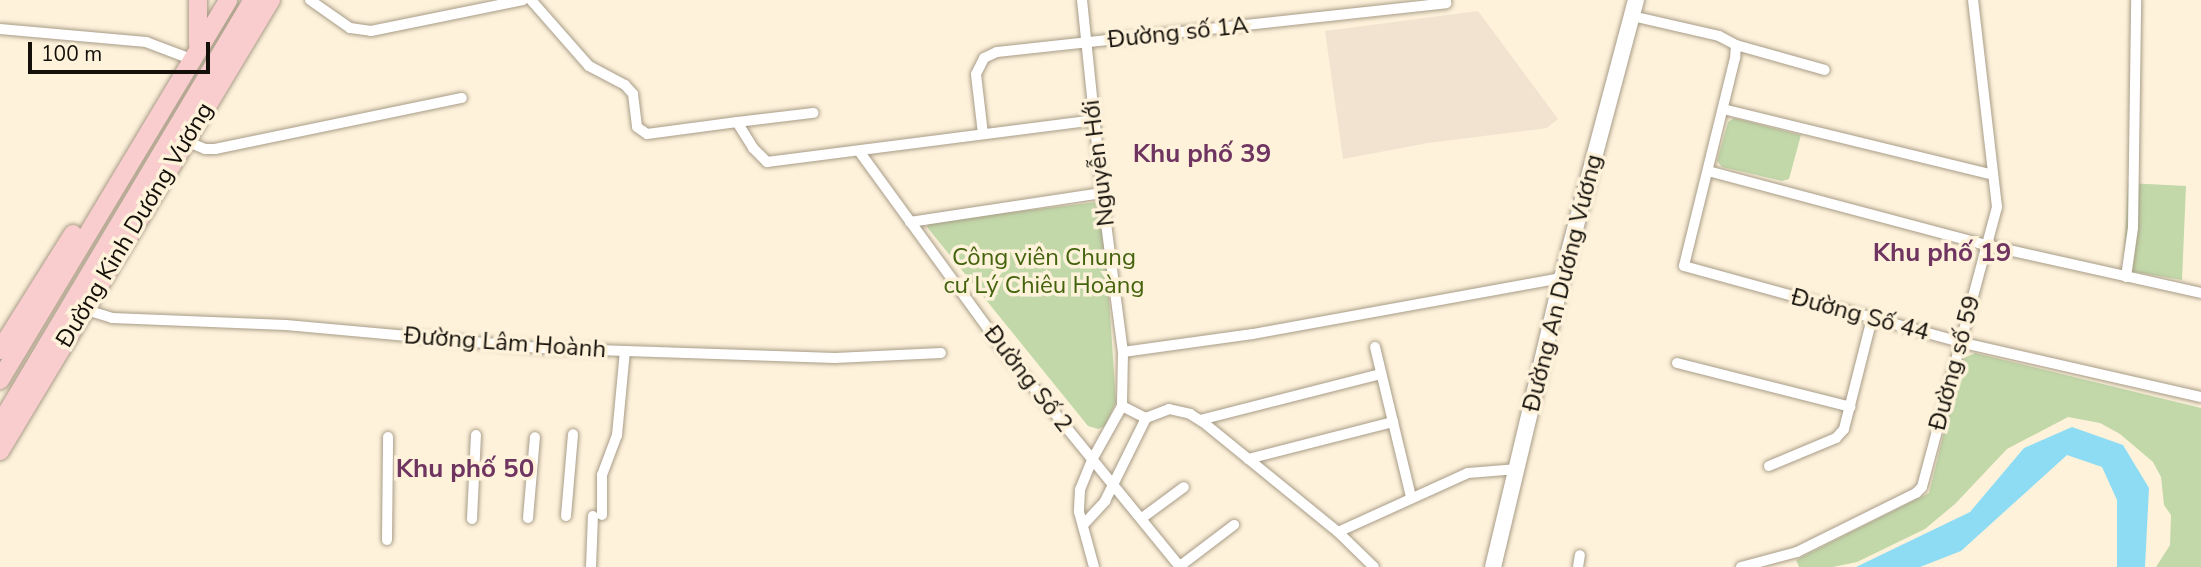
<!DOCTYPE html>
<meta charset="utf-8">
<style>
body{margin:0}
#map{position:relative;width:2201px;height:567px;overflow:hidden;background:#fef2db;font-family:"Nunito Sans",sans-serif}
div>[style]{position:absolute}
.education>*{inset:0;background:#f1e3d0}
.green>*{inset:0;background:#c2d8a9}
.water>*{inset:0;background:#8edcf4}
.roads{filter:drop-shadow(0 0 2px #a89c88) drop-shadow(0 0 2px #a89c88)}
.minor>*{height:10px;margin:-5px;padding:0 5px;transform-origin:5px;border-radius:5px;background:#fff}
.secondary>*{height:16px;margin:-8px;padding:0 8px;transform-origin:8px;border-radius:8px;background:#fff}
.primary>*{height:18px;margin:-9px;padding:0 9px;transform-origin:9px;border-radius:9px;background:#f9cdcd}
span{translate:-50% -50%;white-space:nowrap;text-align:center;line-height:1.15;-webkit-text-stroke:7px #fef2db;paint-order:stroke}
.street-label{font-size:24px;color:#141009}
.park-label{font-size:24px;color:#44630d}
.neighbourhood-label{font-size:26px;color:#6f3560;font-weight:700}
.scale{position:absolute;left:28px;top:42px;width:182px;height:32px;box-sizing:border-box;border:4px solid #141009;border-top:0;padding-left:9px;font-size:21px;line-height:24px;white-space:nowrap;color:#141009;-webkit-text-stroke:5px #fef2db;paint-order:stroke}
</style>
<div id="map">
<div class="education">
<div style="clip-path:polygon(1478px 11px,1558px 119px,1547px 128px,1428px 143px,1343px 159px,1325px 31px)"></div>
</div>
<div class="green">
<div style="clip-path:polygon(1734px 118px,1801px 135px,1789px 179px,1782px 181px,1722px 167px,1717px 161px,1728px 122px)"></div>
<div style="clip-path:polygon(2128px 183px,2186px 186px,2182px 280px,2123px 270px)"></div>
<div style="clip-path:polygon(1097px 202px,1103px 209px,1116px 402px,1105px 426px,1098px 429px,1088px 426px,927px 227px,930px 222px)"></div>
<div style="clip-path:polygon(1975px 353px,2201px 408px,2201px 567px,2156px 567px,2170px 545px,2171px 515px,2164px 505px,2161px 477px,2153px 462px,2120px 434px,2100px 423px,2068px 417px,2007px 449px,1955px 504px,1925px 529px,1857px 562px,1833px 567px,1799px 567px,1796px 560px,1929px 493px,1962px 359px)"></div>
</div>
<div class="water">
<div style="clip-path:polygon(2072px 427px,2123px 445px,2149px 488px,2145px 567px,2117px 567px,2117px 500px,2102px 467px,2067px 455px,1961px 551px,1920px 567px,1856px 567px,1970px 512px,2024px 448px)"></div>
</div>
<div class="roads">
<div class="minor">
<div style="left:310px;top:0;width:49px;rotate:35deg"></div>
<div style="left:350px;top:28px;width:21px;rotate:8deg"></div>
<div style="left:371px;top:31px;width:155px;rotate:-11.5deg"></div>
<div style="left:531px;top:0;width:88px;rotate:48.7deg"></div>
<div style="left:589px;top:66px;width:41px;rotate:27.8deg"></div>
<div style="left:625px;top:85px;width:12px;rotate:48deg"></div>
<div style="left:633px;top:94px;width:33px;rotate:83deg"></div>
<div style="left:637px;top:127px;width:12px;rotate:35deg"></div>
<div style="left:647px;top:134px;width:91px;rotate:-7.6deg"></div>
<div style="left:737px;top:122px;width:31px;rotate:58deg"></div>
<div style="left:753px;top:148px;width:20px;rotate:45deg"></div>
<div style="left:767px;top:162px;width:329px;rotate:-7.3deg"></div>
<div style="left:1082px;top:0;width:194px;rotate:84.1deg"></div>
<div style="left:1102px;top:193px;width:160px;rotate:82.5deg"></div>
<div style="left:1123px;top:352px;width:54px;rotate:91.1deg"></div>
<div style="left:1122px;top:406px;width:62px;rotate:119.1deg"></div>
<div style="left:1092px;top:460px;width:32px;rotate:112deg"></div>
<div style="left:1080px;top:490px;width:22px;rotate:93deg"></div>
<div style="left:1079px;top:512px;width:57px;rotate:74.7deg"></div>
<div style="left:1632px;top:16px;width:89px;rotate:12.9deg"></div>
<div style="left:1719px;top:36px;width:19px;rotate:28deg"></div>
<div style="left:1736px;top:45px;width:92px;rotate:15.7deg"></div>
<div style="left:0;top:29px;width:147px;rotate:5.1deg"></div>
<div style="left:146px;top:42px;width:48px;rotate:20.7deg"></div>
<div style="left:1736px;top:45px;width:13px;rotate:94deg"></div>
<div style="left:1735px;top:58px;width:214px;rotate:103.8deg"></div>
<div style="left:1684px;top:266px;width:285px;rotate:15.4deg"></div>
<div style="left:1959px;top:342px;width:248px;rotate:12.8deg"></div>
<div style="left:1723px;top:109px;width:278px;rotate:13.7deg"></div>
<div style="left:737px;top:122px;width:77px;rotate:-6.8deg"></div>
<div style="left:983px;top:134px;width:60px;rotate:-96.7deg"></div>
<div style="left:976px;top:74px;width:18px;rotate:-63deg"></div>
<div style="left:984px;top:58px;width:14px;rotate:-25deg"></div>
<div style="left:997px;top:52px;width:452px;rotate:-6.2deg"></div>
<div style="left:1446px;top:3px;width:3px;rotate:-90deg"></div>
<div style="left:186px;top:141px;width:21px;rotate:23deg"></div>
<div style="left:205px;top:149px;width:10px"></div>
<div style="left:215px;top:149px;width:252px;rotate:-11.7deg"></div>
<div style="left:859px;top:151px;width:253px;rotate:54deg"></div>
<div style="left:1008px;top:356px;width:272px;rotate:50.8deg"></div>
<div style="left:1708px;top:171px;width:288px;rotate:14.9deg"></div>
<div style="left:1986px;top:245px;width:220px;rotate:12.6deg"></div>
<div style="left:910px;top:222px;width:194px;rotate:-8.6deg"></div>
<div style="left:2126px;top:277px;width:49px;rotate:-81.9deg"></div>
<div style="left:2133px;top:228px;width:228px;rotate:-89.2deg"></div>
<div style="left:80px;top:308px;width:34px;rotate:17deg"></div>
<div style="left:112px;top:318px;width:174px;rotate:2.3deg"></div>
<div style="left:286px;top:325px;width:252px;rotate:5.2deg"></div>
<div style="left:537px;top:348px;width:298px;rotate:1.9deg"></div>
<div style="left:835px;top:358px;width:106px;rotate:-2.7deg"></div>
<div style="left:1375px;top:347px;width:154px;rotate:76.5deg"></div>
<div style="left:1123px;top:352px;width:131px;rotate:-7.9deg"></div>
<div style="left:1253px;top:334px;width:314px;rotate:-10.3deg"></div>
<div style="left:1677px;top:363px;width:179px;rotate:14.2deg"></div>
<div style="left:1122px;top:406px;width:27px;rotate:27deg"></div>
<div style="left:1146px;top:418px;width:25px;rotate:-21deg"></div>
<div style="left:1169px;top:409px;width:22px;rotate:13deg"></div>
<div style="left:1190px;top:414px;width:15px;rotate:32deg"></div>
<div style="left:1203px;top:422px;width:174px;rotate:39.2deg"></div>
<div style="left:1338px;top:532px;width:50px;rotate:44.2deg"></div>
<div style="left:1200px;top:420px;width:187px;rotate:-14.3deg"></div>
<div style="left:1248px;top:459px;width:150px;rotate:-14.3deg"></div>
<div style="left:1769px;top:466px;width:73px;rotate:-22.7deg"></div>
<div style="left:1836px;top:438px;width:12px;rotate:-48deg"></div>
<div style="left:1844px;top:429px;width:114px;rotate:-75.8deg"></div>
<div style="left:602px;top:515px;width:40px;rotate:-90deg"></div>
<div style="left:602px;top:475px;width:43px;rotate:-69.4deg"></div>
<div style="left:617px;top:435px;width:84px;rotate:-84.6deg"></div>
<div style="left:566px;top:516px;width:82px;rotate:-85.1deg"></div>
<div style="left:528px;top:518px;width:81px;rotate:-85.1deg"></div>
<div style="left:1142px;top:518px;width:52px;rotate:-36.4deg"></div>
<div style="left:472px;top:519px;width:84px;rotate:-87.3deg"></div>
<div style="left:1083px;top:525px;width:33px;rotate:-47deg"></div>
<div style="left:1105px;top:501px;width:93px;rotate:-63.7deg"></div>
<div style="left:1338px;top:532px;width:143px;rotate:-24.4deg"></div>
<div style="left:1468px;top:473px;width:50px;rotate:-4.6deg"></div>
<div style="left:387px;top:540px;width:103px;rotate:-89.4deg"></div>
<div style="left:1180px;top:566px;width:68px;rotate:-37.2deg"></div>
<div style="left:591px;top:567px;width:51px;rotate:-87.8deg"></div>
<div style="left:1578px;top:567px;width:12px;rotate:-81deg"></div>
<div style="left:1741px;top:567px;width:58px;rotate:-15deg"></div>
<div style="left:1797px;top:552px;width:133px;rotate:-26.4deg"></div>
<div style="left:1916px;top:493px;width:8px;rotate:-45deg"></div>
<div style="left:1922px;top:487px;width:290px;rotate:-75deg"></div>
<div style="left:1997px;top:207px;width:208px;rotate:-96.6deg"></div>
</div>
<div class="secondary">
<div style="left:1493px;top:567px;width:297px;rotate:-76.6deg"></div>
<div style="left:1562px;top:278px;width:288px;rotate:-75.1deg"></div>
</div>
<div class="primary">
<div style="left:198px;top:0;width:45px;rotate:90deg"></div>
<div style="left:0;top:350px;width:137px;rotate:-57.8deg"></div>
<div style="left:0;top:380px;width:443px;rotate:-59deg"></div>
<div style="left:0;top:424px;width:494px;rotate:-59.2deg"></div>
<div style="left:0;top:451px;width:526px;rotate:-59deg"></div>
</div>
</div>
<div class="street-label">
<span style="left:1178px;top:33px;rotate:-6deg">Đường số 1A</span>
<span style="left:1099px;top:163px;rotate:-97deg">Nguyễn Hới</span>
<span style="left:135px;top:225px;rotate:-59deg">Đường Kinh Dương Vương</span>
<span style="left:1563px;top:283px;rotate:-76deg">Đường An Dương Vương</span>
<span style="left:1860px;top:315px;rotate:15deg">Đường Số 44</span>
<span style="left:505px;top:343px;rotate:4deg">Đường Lâm Hoành</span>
<span style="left:1955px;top:363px;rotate:-75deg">Đường số 59</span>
<span style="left:1028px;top:379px;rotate:52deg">Đường Số 2</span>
</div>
<div class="park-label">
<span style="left:1044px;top:272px">Công viên Chung<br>cư Lý Chiêu Hoàng</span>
</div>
<div class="neighbourhood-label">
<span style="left:1202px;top:154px">Khu phố 39</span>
<span style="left:1942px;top:253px">Khu phố 19</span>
<span style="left:465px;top:469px">Khu phố 50</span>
</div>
<div class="scale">100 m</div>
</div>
